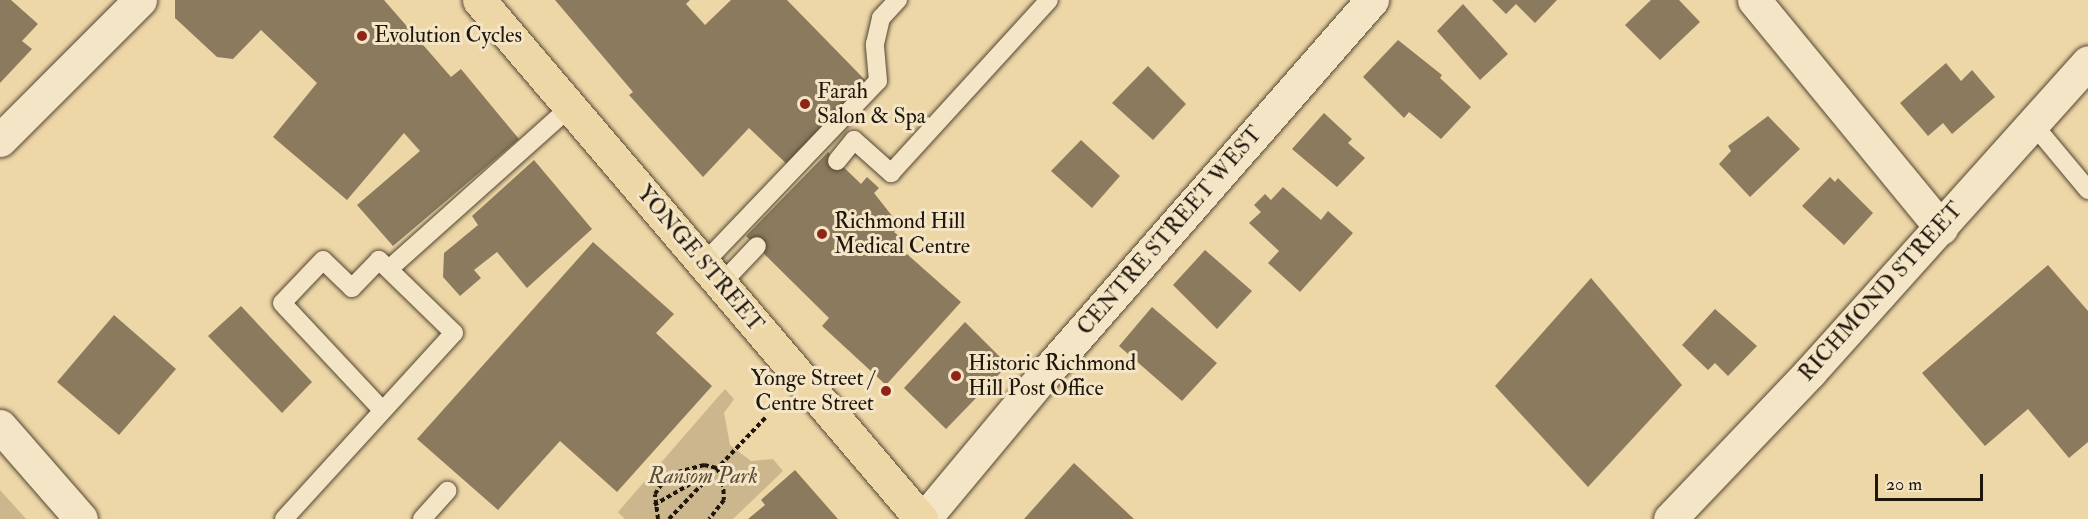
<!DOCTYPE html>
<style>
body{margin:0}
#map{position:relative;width:2088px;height:519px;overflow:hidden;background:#eed7a7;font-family:"IM FELL Double Pica",serif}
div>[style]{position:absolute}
.green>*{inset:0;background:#cbb68d}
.building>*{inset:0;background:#8b7a5d}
.path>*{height:4px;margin-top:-2px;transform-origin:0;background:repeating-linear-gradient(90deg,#1f160c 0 4.5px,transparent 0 7.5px)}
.roads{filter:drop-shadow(0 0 2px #534633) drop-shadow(0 0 2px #534633)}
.lane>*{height:18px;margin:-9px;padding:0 9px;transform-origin:9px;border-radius:9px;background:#f4e5c6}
.street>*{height:33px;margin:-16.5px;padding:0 16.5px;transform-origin:16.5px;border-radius:16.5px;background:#f4e5c6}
.primary>*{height:33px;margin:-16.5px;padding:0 16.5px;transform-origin:16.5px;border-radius:16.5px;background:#eed7a7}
.dots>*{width:16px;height:16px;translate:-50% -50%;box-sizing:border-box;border:3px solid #f4e5c6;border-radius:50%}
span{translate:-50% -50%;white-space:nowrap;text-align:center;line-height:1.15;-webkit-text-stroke:6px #f4e5c6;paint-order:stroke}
.poi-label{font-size:22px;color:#1f160c}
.left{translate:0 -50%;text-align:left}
.right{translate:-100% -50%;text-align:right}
.street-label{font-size:22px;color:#1f160c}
.park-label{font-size:22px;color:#5b4e39;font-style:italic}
.scale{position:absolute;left:1875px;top:474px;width:108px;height:27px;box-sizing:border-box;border:3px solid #1f160c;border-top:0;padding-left:8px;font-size:18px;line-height:21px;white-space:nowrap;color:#1f160c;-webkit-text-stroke:4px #f4e5c6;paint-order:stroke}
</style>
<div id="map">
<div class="green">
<div style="clip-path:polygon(725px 389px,734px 399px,724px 413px,730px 445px,751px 461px,773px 459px,783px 471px,733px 519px,625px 519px,618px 512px)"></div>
<div style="clip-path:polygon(0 490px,26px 519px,0 519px)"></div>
</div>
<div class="building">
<div style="clip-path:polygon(0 0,11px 0,38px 24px,22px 41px,32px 49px,0 83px)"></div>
<div style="clip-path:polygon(175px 0,384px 0,451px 77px,461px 69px,519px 139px,393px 246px,357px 205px,420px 151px,404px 133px,347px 200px,273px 137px,317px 83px,261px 30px,233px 59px,217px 57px,175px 18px)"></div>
<div style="clip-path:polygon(555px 0,690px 0,686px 4px,705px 25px,731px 0,787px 0,869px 84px,791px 168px,749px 128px,703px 177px,629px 95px,633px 92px)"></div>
<div style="clip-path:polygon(1492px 0,1557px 0,1535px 23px,1516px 4px,1506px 14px)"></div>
<div style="clip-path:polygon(1651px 0,1679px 0,1700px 22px,1660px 60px,1625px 25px)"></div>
<div style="clip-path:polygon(1463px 4px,1508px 54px,1480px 80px,1437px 31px)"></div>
<div style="clip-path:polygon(1398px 40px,1442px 75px,1440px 78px,1471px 107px,1441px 139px,1409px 112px,1404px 118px,1363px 77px)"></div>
<div style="clip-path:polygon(1946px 63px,1961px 81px,1972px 70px,1995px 97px,1952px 134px,1943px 123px,1928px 136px,1900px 103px)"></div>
<div style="clip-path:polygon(1148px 66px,1186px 104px,1153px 140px,1112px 103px)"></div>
<div style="clip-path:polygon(1324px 113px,1352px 139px,1348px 143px,1365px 158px,1337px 187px,1292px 149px)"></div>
<div style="clip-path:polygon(1768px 116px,1800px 149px,1750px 197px,1719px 164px,1731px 151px,1728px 146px)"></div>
<div style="clip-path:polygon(1081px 140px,1120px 176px,1092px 208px,1051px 171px)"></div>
<div style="clip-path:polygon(828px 152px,861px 184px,867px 177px,879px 188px,874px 193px,900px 226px,894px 232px,905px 241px,899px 247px,961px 302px,886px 385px,822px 326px,829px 318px,746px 236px)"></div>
<div style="clip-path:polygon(534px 160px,592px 229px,527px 288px,497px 252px,474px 270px,481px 278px,460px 296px,443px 277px,444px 253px,478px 225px,472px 216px)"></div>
<div style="clip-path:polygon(1830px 177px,1835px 182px,1838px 178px,1873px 213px,1844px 245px,1802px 206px)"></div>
<div style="clip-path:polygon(1283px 187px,1321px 220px,1328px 211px,1353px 233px,1300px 292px,1268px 263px,1279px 251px,1249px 223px,1261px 212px,1254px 205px,1265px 194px,1271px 200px)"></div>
<div style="clip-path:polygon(593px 242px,674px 314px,656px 333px,712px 386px,617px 492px,560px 441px,498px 510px,417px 439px)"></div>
<div style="clip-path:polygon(1205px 250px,1252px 291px,1217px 329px,1173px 285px)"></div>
<div style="clip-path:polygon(2048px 265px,2088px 311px,2088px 442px,2069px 458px,2028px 409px,1985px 446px,1922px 373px)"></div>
<div style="clip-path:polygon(1591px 278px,1682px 385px,1588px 487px,1495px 386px)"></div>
<div style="clip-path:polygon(241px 306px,312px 382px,282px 413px,208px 336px)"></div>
<div style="clip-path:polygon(1152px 307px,1217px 363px,1182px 401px,1119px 346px)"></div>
<div style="clip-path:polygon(1715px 309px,1757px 346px,1728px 376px,1715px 363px,1708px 370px,1682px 345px)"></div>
<div style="clip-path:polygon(114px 315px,176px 369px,119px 435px,57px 382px)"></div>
<div style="clip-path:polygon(965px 322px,1008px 365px,946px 429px,904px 388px)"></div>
<div style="clip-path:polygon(1074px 463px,1134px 519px,1024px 519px)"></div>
<div style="clip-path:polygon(795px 470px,838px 519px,748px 519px,765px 505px,761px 500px)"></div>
</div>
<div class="path">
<div style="left:654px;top:505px;width:66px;rotate:-30.1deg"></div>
<div style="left:658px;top:519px;width:25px;rotate:-97deg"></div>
<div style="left:655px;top:494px;width:11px;rotate:-56deg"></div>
<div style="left:661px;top:485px;width:21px;rotate:-37deg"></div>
<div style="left:678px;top:472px;width:27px;rotate:-15deg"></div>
<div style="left:704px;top:465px;width:13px;rotate:13deg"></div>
<div style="left:717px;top:468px;width:15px;rotate:67deg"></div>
<div style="left:723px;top:482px;width:18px;rotate:87deg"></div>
<div style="left:724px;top:500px;width:24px;rotate:128deg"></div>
<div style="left:669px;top:519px;width:141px;rotate:-46.4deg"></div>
</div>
<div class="roads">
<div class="lane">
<div style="left:2033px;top:124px;width:86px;rotate:50.2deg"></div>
<div style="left:837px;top:161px;width:27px;rotate:-51deg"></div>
<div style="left:854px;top:140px;width:50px;rotate:41.7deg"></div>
<div style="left:891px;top:173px;width:234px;rotate:-47.6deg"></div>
<div style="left:703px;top:264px;width:253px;rotate:-46.3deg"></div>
<div style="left:878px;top:81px;width:37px;rotate:-95deg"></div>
<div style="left:875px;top:44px;width:27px;rotate:-77deg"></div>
<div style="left:881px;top:18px;width:25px;rotate:-47deg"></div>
<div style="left:389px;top:269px;width:243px;rotate:-41.8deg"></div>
<div style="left:721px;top:284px;width:52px;rotate:-46.5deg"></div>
<div style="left:284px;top:519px;width:252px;rotate:-47.6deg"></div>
<div style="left:454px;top:333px;width:105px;rotate:-135.8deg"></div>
<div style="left:379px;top:260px;width:39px;rotate:134deg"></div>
<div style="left:352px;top:288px;width:40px;rotate:-136deg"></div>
<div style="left:323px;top:260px;width:59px;rotate:133.6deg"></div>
<div style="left:282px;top:303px;width:146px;rotate:46.9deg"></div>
<div style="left:422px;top:519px;width:38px;rotate:-48deg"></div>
</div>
<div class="street">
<div style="left:1754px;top:0;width:295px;rotate:50.6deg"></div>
<div style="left:0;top:140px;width:198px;rotate:-45deg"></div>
<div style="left:0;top:426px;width:123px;rotate:48.9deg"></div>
<div style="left:924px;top:519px;width:194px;rotate:-50.2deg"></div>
<div style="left:1048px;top:370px;width:492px;rotate:-48.8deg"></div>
<div style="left:1670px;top:519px;width:203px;rotate:-46.4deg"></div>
<div style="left:1810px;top:372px;width:416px;rotate:-48.1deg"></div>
</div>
<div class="primary">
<div style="left:479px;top:0;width:682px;rotate:49.58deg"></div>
</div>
</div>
<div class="dots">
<div style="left:362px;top:36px;background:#8f2418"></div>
<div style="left:805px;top:104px;background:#8f2418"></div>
<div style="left:822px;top:234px;background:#8f2418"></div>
<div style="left:956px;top:376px;background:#8f2418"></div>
<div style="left:886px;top:391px;background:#8f2418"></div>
</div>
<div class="poi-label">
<span class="left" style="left:374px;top:36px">Evolution Cycles</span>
<span class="left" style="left:817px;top:104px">Farah<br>Salon &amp; Spa</span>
<span class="left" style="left:834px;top:234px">Richmond Hill<br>Medical Centre</span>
<span class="left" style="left:968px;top:376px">Historic Richmond<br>Hill Post Office</span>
<span class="right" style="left:874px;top:391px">Yonge Street /<br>Centre Street</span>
</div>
<div class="street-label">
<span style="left:1170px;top:231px;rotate:-49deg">CENTRE STREET WEST</span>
<span style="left:700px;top:259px;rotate:50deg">YONGE STREET</span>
<span style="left:1881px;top:292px;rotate:-48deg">RICHMOND STREET</span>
</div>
<div class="park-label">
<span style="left:703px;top:477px">Ransom Park</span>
</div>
<div class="scale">20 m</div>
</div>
